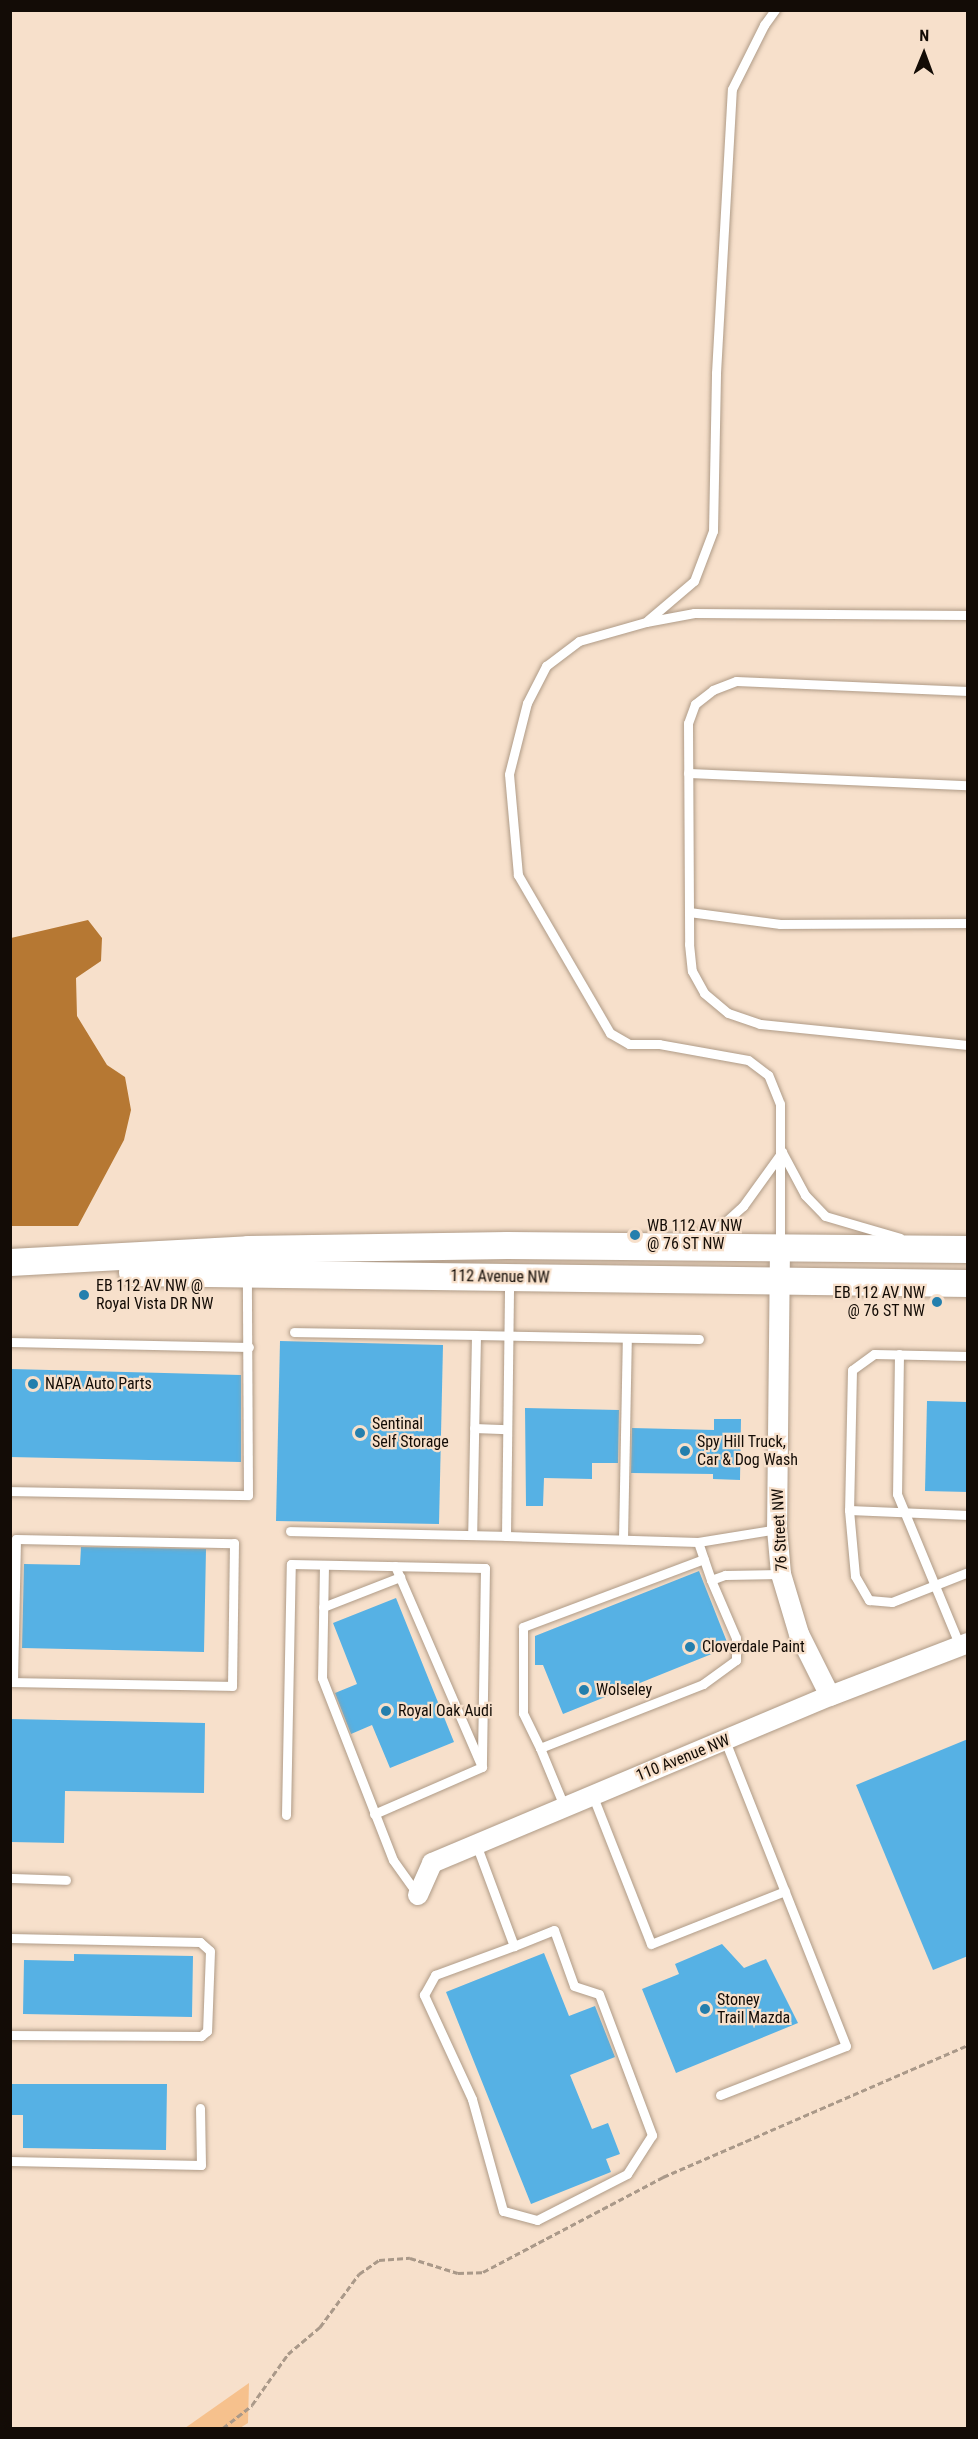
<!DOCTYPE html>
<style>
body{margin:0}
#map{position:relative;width:978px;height:2439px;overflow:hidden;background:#f7e0cb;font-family:"Roboto Condensed",sans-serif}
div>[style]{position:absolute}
.green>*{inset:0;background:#f6c18d}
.water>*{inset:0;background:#b67833}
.building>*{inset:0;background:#56b1e4}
.path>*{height:3px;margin-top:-1.5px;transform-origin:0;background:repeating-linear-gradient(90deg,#aa9989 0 6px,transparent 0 9px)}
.roads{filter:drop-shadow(0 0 2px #af9b87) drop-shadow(0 0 2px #af9b87)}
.lane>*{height:9px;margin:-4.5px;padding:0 4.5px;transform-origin:4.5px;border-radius:4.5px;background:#fff}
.street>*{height:20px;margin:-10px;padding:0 10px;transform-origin:10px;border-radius:10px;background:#fff}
.secondary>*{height:27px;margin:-13.5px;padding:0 13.5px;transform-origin:13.5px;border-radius:13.5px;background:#fff}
.dots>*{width:16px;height:16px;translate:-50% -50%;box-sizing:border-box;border:3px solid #f7e0cb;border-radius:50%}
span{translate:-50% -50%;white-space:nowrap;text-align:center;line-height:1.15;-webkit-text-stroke:4.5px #f7e0cb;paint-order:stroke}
.poi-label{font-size:16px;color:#130c06}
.left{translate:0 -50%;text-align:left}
.right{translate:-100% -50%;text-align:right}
.street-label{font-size:16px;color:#130c06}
.frame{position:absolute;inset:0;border:12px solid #130c06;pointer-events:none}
.north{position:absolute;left:894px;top:24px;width:60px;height:60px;-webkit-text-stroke:4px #f7e0cb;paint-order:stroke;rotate:1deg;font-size:16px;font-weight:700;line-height:24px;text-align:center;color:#130c06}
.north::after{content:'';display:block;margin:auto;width:21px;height:27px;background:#130c06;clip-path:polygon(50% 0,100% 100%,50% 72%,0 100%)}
</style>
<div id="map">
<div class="green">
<div style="clip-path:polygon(249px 2383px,248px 2423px,240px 2428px,185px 2428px)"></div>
</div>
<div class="water">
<div style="clip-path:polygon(88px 920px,102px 938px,101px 961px,76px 978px,77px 1016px,107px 1065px,125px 1077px,131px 1110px,124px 1140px,78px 1226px,11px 1226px,11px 938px)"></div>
</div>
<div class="building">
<div style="clip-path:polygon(280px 1341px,443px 1345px,439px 1524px,276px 1521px)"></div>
<div style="clip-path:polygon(11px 1369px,241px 1375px,241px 1462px,10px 1457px)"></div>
<div style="clip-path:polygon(927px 1401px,968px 1402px,968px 1492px,925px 1491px)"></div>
<div style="clip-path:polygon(525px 1408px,619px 1410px,618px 1463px,592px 1463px,592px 1479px,544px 1478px,543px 1506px,526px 1506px)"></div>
<div style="clip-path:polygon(714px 1419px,741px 1419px,740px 1480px,713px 1479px,713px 1474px,631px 1473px,632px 1428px,714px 1430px)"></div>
<div style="clip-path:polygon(81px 1547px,206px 1549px,204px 1652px,22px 1648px,24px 1564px,80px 1565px)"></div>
<div style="clip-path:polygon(699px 1571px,729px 1647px,563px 1714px,543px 1665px,535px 1665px,535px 1636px)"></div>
<div style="clip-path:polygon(396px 1598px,454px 1742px,390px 1768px,372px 1725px,351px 1734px,335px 1693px,357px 1684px,333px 1623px)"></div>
<div style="clip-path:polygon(10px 1719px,205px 1723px,204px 1793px,65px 1791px,64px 1843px,10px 1842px)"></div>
<div style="clip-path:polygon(968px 1739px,968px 1956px,933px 1970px,856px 1785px)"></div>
<div style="clip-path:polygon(722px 1944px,744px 1968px,766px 1959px,798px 2023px,676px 2073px,642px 1989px,679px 1974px,675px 1964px)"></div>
<div style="clip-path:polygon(544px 1953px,569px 2016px,595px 2006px,615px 2057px,570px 2075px,592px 2129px,608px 2123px,620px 2154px,606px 2159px,611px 2172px,531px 2204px,446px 1992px)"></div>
<div style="clip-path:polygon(74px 1954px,193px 1956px,192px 2017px,23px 2014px,24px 1960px,74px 1961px)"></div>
<div style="clip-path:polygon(12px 2084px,167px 2084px,166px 2150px,23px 2148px,23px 2115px,11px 2115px)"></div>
</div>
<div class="path">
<div style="left:223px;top:2428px;width:37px;rotate:-38deg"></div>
<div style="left:252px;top:2405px;width:62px;rotate:-54.8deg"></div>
<div style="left:288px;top:2354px;width:42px;rotate:-40.2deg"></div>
<div style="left:320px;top:2327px;width:66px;rotate:-53.7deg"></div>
<div style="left:359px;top:2274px;width:24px;rotate:-35deg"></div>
<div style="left:379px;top:2260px;width:31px;rotate:-4deg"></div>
<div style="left:410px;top:2258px;width:50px;rotate:17.4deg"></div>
<div style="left:458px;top:2273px;width:25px;rotate:-2deg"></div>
<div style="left:483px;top:2272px;width:204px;rotate:-27.8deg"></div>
<div style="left:663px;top:2177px;width:332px;rotate:-23.4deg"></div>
</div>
<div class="roads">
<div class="lane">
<div style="left:648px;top:620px;width:60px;rotate:-40.3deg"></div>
<div style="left:694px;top:581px;width:53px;rotate:-69.2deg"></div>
<div style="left:713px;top:531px;width:158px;rotate:-88.9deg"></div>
<div style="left:716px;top:373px;width:284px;rotate:-86.8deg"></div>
<div style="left:732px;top:89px;width:72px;rotate:-63.4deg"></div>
<div style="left:764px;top:25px;width:19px;rotate:-54deg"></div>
<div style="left:968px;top:691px;width:232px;rotate:-177.5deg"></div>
<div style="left:736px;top:681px;width:25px;rotate:159deg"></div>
<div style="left:713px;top:690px;width:23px;rotate:142deg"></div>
<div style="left:695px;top:704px;width:20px;rotate:110deg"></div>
<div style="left:688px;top:723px;width:221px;rotate:89.7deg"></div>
<div style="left:689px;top:944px;width:27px;rotate:84deg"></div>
<div style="left:692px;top:971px;width:25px;rotate:61deg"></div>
<div style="left:704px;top:993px;width:31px;rotate:40deg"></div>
<div style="left:728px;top:1013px;width:34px;rotate:19deg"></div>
<div style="left:760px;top:1024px;width:209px;rotate:5.8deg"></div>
<div style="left:688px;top:773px;width:280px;rotate:2.5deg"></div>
<div style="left:689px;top:912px;width:92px;rotate:7.5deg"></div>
<div style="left:780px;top:924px;width:188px;rotate:-0.3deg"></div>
<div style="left:688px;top:1238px;width:38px;rotate:-22deg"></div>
<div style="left:723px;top:1224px;width:27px;rotate:-42deg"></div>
<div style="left:743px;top:1206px;width:67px;rotate:-54.2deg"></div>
<div style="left:782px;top:1152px;width:49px;rotate:61.9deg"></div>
<div style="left:805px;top:1195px;width:29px;rotate:46deg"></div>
<div style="left:825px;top:1216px;width:78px;rotate:16.3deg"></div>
<div style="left:780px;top:1244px;width:140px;rotate:-90deg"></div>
<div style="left:780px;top:1104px;width:31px;rotate:-112deg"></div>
<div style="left:768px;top:1075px;width:25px;rotate:-143deg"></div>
<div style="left:748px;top:1060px;width:90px;rotate:-169.8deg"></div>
<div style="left:659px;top:1044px;width:30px;rotate:180deg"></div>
<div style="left:629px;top:1044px;width:22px;rotate:-150deg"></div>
<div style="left:610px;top:1033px;width:183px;rotate:-120.2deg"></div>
<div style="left:518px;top:875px;width:101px;rotate:-95.1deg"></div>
<div style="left:509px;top:774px;width:73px;rotate:-75.8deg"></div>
<div style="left:527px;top:703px;width:42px;rotate:-62.8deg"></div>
<div style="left:546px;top:666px;width:41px;rotate:-37.1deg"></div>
<div style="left:579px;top:641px;width:70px;rotate:-15.8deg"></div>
<div style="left:646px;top:622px;width:49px;rotate:-10.6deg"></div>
<div style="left:694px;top:613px;width:274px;rotate:0.4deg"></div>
<div style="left:294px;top:1332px;width:182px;rotate:0.9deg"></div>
<div style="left:476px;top:1335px;width:200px;rotate:91.1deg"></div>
<div style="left:476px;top:1335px;width:223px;rotate:1deg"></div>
<div style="left:10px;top:1342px;width:239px;rotate:1.2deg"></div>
<div style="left:899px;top:1354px;width:140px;rotate:90.8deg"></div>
<div style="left:897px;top:1494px;width:165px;rotate:67.5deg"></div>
<div style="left:968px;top:1356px;width:94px;rotate:-178.8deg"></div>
<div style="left:874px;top:1354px;width:27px;rotate:144deg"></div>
<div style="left:852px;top:1370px;width:140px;rotate:91.2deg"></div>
<div style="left:849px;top:1510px;width:66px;rotate:84.8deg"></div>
<div style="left:855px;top:1576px;width:28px;rotate:60deg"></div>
<div style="left:869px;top:1600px;width:23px;rotate:5deg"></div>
<div style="left:892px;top:1602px;width:82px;rotate:-21.5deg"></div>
<div style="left:474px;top:1428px;width:33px;rotate:2deg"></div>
<div style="left:10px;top:1491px;width:238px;rotate:1deg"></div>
<div style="left:248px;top:1495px;width:219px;rotate:-90.3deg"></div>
<div style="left:849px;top:1510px;width:119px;rotate:2.4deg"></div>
<div style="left:290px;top:1531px;width:216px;rotate:1.3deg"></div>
<div style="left:506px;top:1536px;width:256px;rotate:-89.3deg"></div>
<div style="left:506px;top:1536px;width:192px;rotate:1.8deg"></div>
<div style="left:698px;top:1542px;width:80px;rotate:-9.3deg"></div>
<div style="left:16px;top:1539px;width:218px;rotate:1.1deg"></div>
<div style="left:234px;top:1543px;width:143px;rotate:90.8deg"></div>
<div style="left:232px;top:1686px;width:219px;rotate:-179deg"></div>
<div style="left:13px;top:1682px;width:143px;rotate:-88.8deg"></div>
<div style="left:623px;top:1539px;width:201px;rotate:-88.9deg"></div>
<div style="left:698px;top:1542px;width:40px;rotate:71.1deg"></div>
<div style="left:711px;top:1580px;width:15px;rotate:-20deg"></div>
<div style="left:725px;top:1575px;width:56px;rotate:-1deg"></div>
<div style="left:324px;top:1565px;width:113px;rotate:91deg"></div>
<div style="left:322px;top:1678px;width:195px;rotate:68.7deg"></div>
<div style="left:393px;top:1860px;width:43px;rotate:54.5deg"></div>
<div style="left:395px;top:1566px;width:214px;rotate:66.6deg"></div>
<div style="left:323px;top:1607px;width:83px;rotate:-21.3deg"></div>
<div style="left:540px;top:1748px;width:39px;rotate:-116deg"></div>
<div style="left:523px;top:1713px;width:86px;rotate:-90deg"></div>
<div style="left:523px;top:1627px;width:193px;rotate:-20.6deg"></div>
<div style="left:592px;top:1794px;width:161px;rotate:68.5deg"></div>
<div style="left:651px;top:1944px;width:144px;rotate:-21.6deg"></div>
<div style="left:564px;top:1806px;width:63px;rotate:-112.5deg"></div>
<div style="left:540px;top:1748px;width:175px;rotate:-21.4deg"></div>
<div style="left:703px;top:1684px;width:41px;rotate:-36deg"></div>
<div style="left:736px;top:1660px;width:22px;rotate:-90deg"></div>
<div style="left:736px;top:1638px;width:63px;rotate:-113.3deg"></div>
<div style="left:374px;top:1814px;width:118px;rotate:-23.5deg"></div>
<div style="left:286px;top:1815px;width:251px;rotate:-88.9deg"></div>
<div style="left:291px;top:1564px;width:194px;rotate:1.2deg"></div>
<div style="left:485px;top:1568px;width:199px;rotate:90.9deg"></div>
<div style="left:476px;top:1844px;width:109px;rotate:69.6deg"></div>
<div style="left:514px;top:1946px;width:43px;rotate:-21.8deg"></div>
<div style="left:554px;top:1930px;width:59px;rotate:70.3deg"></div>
<div style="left:574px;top:1986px;width:26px;rotate:18deg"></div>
<div style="left:599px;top:1994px;width:151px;rotate:69.4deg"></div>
<div style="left:652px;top:2135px;width:46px;rotate:122.7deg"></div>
<div style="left:627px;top:2174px;width:101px;rotate:152.9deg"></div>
<div style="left:537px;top:2220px;width:35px;rotate:-165deg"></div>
<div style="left:503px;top:2211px;width:116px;rotate:-105.5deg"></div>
<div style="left:472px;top:2099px;width:115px;rotate:-114.8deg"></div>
<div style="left:424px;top:1995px;width:23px;rotate:-61deg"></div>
<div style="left:435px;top:1975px;width:84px;rotate:-20.2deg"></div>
<div style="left:10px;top:1878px;width:56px;rotate:2deg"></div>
<div style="left:10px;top:1938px;width:190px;rotate:1.2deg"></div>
<div style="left:200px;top:1942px;width:13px;rotate:42deg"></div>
<div style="left:210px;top:1951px;width:80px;rotate:92.1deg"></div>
<div style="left:207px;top:2031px;width:8px;rotate:140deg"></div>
<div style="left:201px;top:2036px;width:191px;rotate:-179.7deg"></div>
<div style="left:720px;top:2095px;width:135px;rotate:-21.3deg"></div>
<div style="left:846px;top:2046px;width:328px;rotate:-111.6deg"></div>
<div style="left:10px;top:2161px;width:191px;rotate:1.2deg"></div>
<div style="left:201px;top:2165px;width:57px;rotate:-91deg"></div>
</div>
<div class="street">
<div style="left:780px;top:1246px;width:283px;rotate:90.6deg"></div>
<div style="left:777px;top:1529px;width:45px;rotate:84.9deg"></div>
<div style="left:781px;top:1574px;width:63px;rotate:73.3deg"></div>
<div style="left:799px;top:1634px;width:69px;rotate:63.4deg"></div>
<div style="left:418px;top:1895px;width:35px;rotate:-66deg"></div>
<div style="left:432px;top:1863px;width:432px;rotate:-22.8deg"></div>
<div style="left:830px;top:1696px;width:148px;rotate:-21deg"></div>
</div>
<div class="secondary">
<div style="left:10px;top:1262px;width:238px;rotate:-3.1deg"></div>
<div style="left:248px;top:1249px;width:259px;rotate:-0.9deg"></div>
<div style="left:507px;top:1245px;width:461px;rotate:0.5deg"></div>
<div style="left:132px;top:1272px;width:836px;rotate:0.75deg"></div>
</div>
</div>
<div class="dots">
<div style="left:635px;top:1235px;background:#247fad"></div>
<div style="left:84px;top:1295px;background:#247fad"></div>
<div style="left:937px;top:1302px;background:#247fad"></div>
<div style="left:33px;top:1384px;background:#247fad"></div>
<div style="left:360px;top:1433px;background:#247fad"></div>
<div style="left:685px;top:1451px;background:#247fad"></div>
<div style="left:690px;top:1647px;background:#247fad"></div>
<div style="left:584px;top:1690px;background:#247fad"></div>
<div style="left:386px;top:1711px;background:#247fad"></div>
<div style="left:705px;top:2009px;background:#247fad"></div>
</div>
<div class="poi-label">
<span class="left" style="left:647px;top:1235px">WB 112 AV NW<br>@ 76 ST NW</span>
<span class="left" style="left:96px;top:1295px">EB 112 AV NW @<br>Royal Vista DR NW</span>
<span class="right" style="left:925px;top:1302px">EB 112 AV NW<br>@ 76 ST NW</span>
<span class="left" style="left:45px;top:1384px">NAPA Auto Parts</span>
<span class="left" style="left:372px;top:1433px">Sentinal<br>Self Storage</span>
<span class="left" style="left:697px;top:1451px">Spy Hill Truck,<br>Car &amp; Dog Wash</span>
<span class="left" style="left:702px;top:1647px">Cloverdale Paint</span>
<span class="left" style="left:596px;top:1690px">Wolseley</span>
<span class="left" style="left:398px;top:1711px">Royal Oak Audi</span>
<span class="left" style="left:717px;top:2009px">Stoney<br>Trail Mazda</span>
</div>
<div class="street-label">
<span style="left:500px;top:1277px;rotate:1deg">112 Avenue NW</span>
<span style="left:780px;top:1530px;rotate:-93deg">76 Street NW</span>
<span style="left:683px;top:1758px;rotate:-22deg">110 Avenue NW</span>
</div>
<div class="frame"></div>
<div class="north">N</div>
</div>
